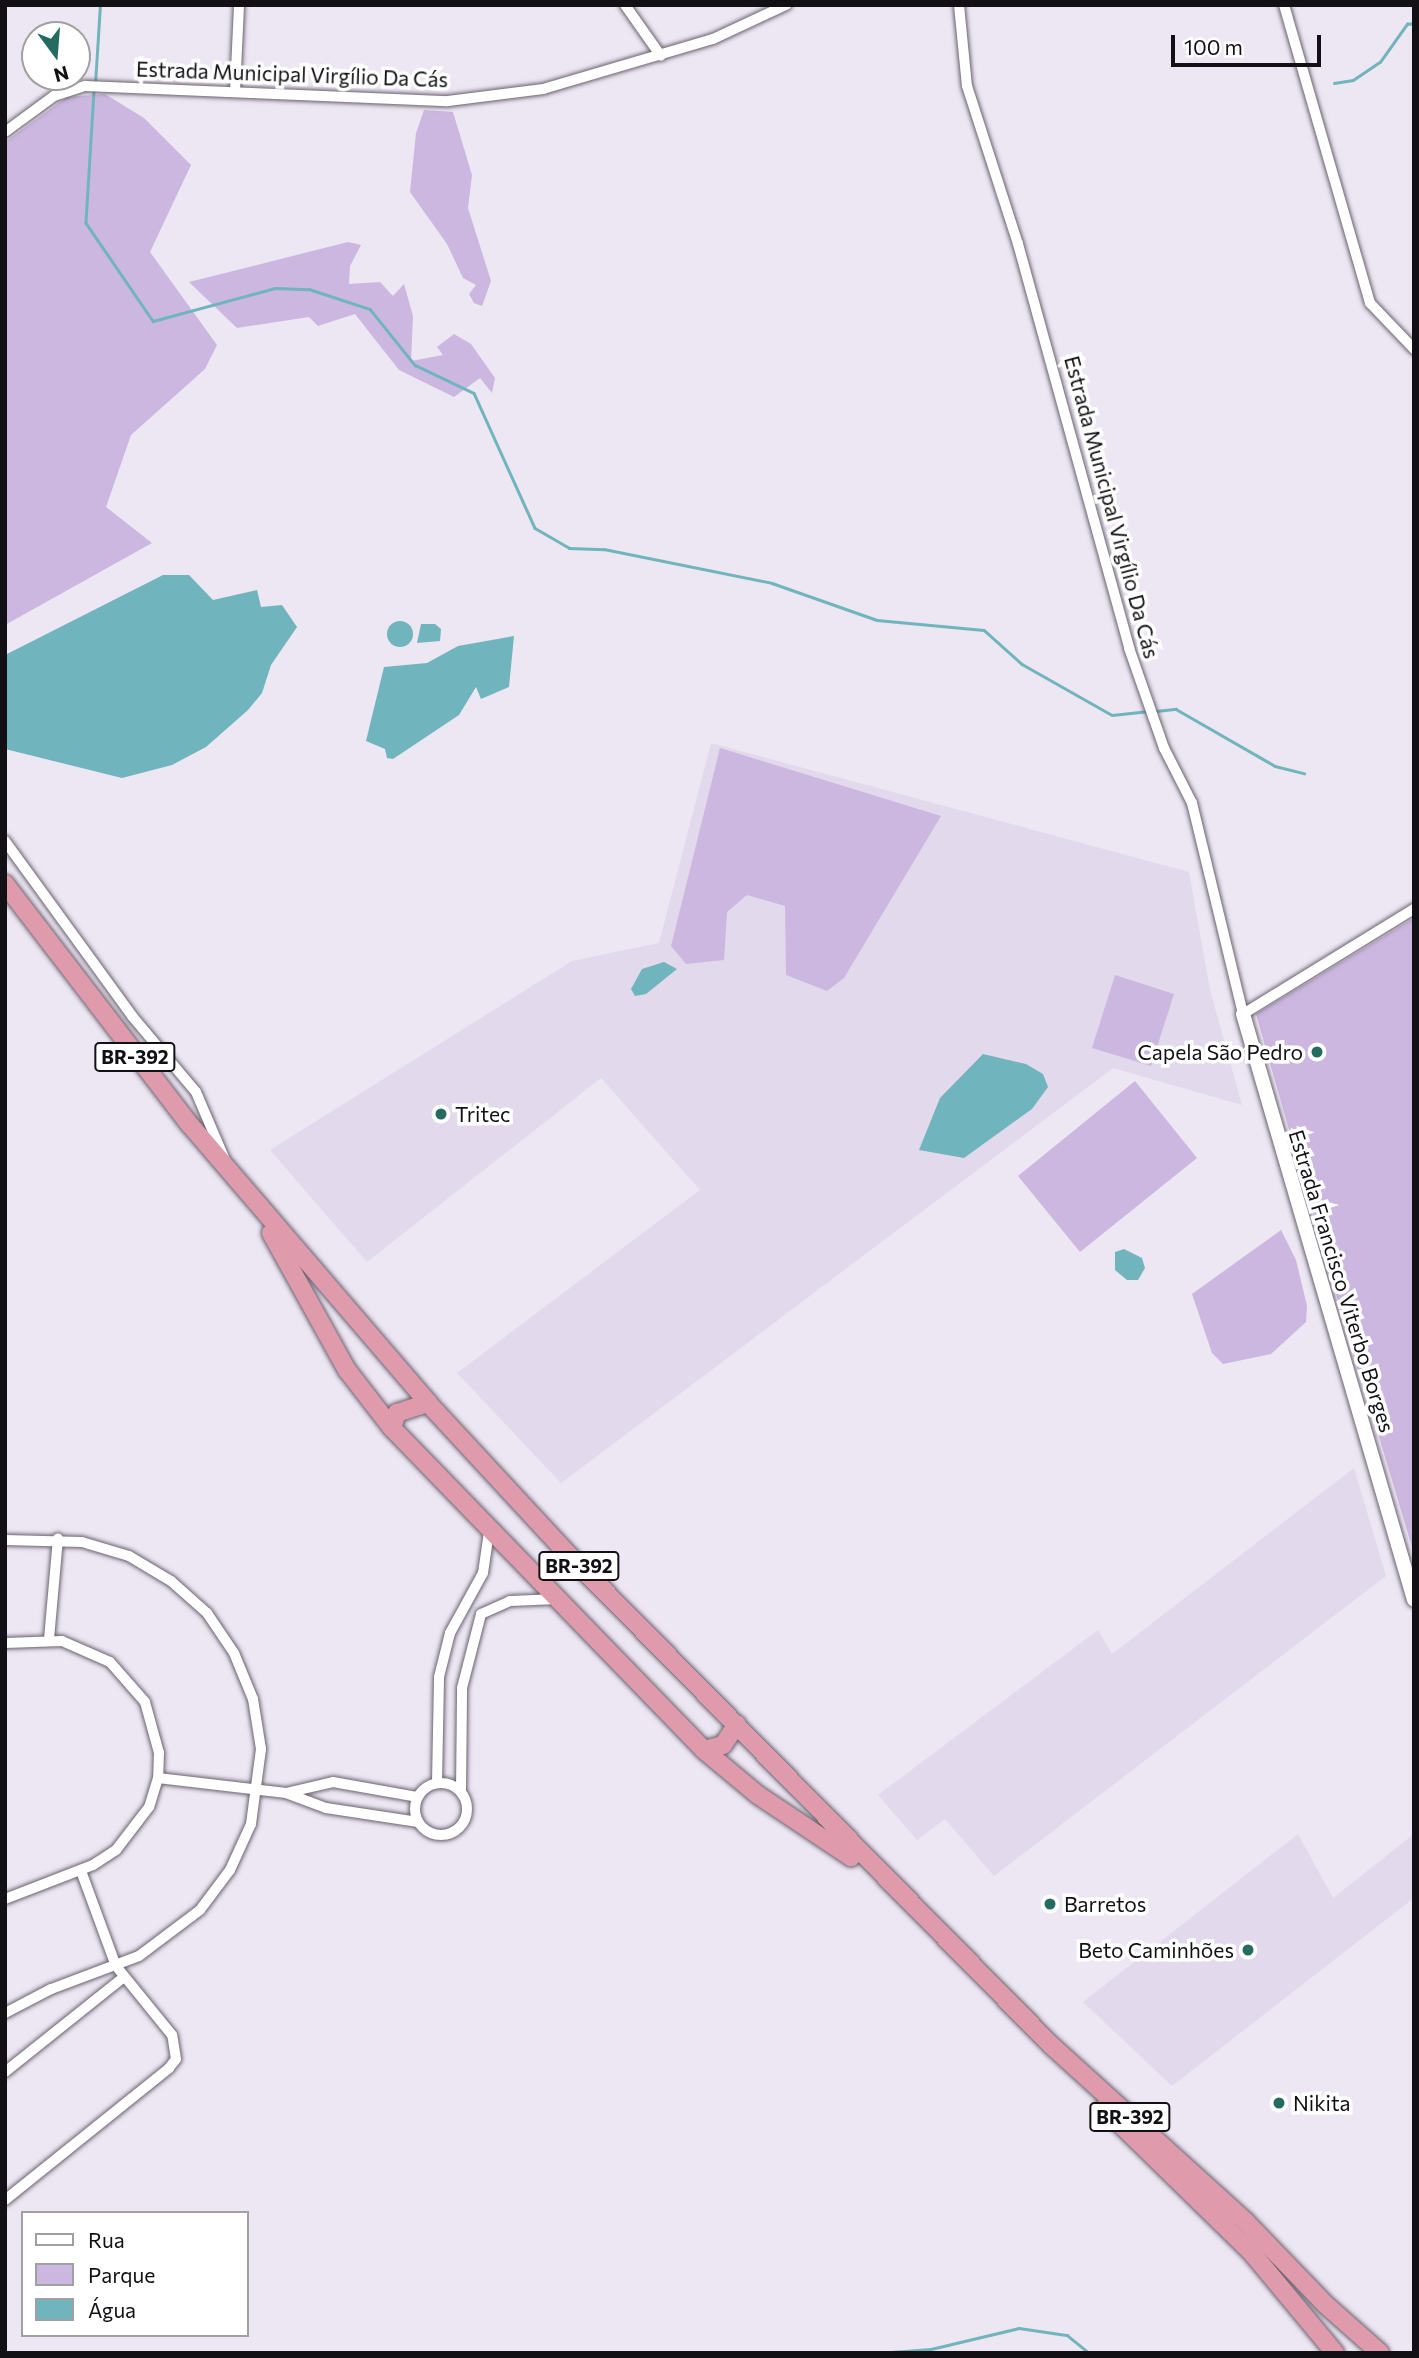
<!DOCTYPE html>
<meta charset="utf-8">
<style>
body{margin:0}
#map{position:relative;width:1419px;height:2358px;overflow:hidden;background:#ede6f3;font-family:Commissioner,sans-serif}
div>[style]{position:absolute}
.built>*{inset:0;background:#e3d9ed}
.green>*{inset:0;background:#ccb7e0}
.water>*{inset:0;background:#70b5bd}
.round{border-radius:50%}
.stream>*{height:2.5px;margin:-1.25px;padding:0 1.25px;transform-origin:1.25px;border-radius:1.25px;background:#70b5bd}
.roads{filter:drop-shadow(0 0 2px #69636e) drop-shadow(0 0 2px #69636e)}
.minor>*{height:10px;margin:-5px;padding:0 5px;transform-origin:5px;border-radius:5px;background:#fff}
.minor>.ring{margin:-5px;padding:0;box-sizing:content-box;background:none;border:10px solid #fff;border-radius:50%}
.tertiary>*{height:14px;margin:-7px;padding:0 7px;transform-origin:7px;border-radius:7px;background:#fff}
.trunk>*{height:18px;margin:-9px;padding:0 9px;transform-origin:9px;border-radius:9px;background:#df9aac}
.dots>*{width:19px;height:19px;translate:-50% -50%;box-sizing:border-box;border:4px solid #fff;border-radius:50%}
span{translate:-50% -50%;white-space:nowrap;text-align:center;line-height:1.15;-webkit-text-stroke:7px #fff;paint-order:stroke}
.shield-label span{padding:2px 5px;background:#fff;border:2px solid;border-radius:5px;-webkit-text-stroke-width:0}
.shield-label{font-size:19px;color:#121014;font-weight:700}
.street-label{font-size:21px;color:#121014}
.poi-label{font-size:21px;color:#121014}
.right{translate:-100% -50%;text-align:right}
.left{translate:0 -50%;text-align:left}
.frame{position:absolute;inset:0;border:7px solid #121014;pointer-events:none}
.legend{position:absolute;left:21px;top:2211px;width:228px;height:126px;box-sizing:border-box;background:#fff;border:2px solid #a09fa1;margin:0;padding:9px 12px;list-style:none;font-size:21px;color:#121014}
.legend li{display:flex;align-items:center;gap:14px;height:35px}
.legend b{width:35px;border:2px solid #a09fa1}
.north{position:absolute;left:21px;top:21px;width:70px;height:70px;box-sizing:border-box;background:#fff;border:2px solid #a09fa1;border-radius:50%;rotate:164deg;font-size:19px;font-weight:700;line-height:28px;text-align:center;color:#121014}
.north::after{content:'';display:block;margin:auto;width:24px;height:32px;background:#256b5f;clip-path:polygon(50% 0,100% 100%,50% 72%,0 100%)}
.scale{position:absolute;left:1171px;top:35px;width:150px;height:32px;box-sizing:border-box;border:4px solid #121014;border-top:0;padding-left:9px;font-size:21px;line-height:24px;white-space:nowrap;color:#121014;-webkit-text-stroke:5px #fff;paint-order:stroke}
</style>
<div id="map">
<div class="built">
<div style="clip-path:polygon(711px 743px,1189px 872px,1210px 990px,1242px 1105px,1113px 1068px,561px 1483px,457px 1373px,700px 1190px,601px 1078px,367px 1262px,270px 1150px,572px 961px,659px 943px)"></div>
<div style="clip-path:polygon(1354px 1468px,1386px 1576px,994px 1876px,945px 1819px,917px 1840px,878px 1795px,1098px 1630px,1112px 1654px)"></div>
<div style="clip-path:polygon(1298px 1834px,1333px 1898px,1414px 1834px,1414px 1898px,1172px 2086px,1083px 2002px)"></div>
</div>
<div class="green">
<div style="clip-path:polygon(105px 94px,144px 118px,191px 165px,150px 252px,217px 345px,205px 369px,131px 435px,106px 507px,152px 543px,5px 625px,5px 142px,67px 97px)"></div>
<div style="clip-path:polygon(424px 110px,453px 112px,472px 175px,468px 208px,491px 281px,482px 306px,474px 303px,469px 294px,476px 285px,463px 278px,447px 244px,410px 192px,416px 133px)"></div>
<div style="clip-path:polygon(348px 242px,361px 245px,350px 266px,349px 284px,380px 282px,393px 296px,404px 284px,413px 316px,411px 361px,443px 355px,437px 347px,454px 334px,471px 344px,495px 378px,492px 393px,480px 378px,454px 397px,399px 370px,355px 314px,318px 326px,309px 317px,237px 328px,189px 282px)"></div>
<div style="clip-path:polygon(720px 748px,941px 816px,844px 978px,827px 991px,786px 975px,785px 906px,747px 895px,727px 912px,724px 960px,686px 964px,671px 946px)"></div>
<div style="clip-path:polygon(1414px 918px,1414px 1554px,1372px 1413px,1373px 1392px,1361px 1381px,1256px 1014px)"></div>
<div style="clip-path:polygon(1115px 975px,1174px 994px,1151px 1066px,1092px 1048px)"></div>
<div style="clip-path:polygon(1135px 1081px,1197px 1158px,1080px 1252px,1018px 1176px)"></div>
<div style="clip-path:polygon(1281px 1230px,1296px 1260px,1307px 1306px,1306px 1322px,1271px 1354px,1223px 1364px,1212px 1353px,1192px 1294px)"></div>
</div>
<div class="water">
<div style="clip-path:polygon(163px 575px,189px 575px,213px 600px,257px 590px,261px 607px,282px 605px,297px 627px,271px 665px,262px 693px,248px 710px,206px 747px,172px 765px,122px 778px,5px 749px,5px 655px)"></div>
<div class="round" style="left:387px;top:621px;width:26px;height:26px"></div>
<div style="clip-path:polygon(421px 624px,435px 624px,441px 629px,440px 641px,417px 643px)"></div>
<div style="clip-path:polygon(514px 636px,509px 687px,481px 699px,476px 687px,459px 715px,393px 759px,387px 758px,385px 749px,366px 741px,384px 667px,427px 663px,458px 646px)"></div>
<div style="clip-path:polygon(664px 962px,677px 969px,646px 994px,635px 996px,631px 989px,642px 969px)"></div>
<div style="clip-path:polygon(983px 1054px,1026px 1064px,1043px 1074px,1048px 1087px,1032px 1109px,964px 1158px,919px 1150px,940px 1098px)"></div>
<div style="clip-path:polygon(1124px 1249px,1142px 1258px,1145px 1268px,1138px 1280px,1127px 1280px,1115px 1270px,1115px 1252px)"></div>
</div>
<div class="stream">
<div style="left:1334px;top:83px;width:19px;rotate:-9deg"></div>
<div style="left:1353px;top:80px;width:32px;rotate:-34deg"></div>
<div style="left:1380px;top:62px;width:47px;rotate:-54.6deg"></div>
<div style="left:1407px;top:24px;width:7px;rotate:-8deg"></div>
<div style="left:95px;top:84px;width:79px;rotate:-86.4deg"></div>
<div style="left:94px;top:91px;width:132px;rotate:93.5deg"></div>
<div style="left:86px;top:223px;width:119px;rotate:55.6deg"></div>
<div style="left:153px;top:321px;width:126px;rotate:-15.1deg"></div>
<div style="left:275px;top:288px;width:34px;rotate:2deg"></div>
<div style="left:309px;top:289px;width:64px;rotate:18.2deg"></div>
<div style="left:370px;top:309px;width:72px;rotate:51.2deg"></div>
<div style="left:415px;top:365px;width:65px;rotate:25.4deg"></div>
<div style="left:474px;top:393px;width:148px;rotate:65.7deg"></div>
<div style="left:535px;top:528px;width:39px;rotate:30deg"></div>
<div style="left:569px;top:548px;width:35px;rotate:2deg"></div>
<div style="left:604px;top:549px;width:171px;rotate:11.4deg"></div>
<div style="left:772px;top:583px;width:111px;rotate:19.4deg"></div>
<div style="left:877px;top:620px;width:107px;rotate:5.3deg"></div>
<div style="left:984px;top:630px;width:51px;rotate:41.8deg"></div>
<div style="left:1022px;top:664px;width:103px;rotate:29.5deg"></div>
<div style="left:1112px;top:715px;width:37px;rotate:-6deg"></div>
<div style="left:1156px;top:711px;width:20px;rotate:-6deg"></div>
<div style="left:1176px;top:709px;width:114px;rotate:29.9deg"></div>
<div style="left:1275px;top:766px;width:30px;rotate:14deg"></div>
<div style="left:878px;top:2353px;width:53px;rotate:-4.3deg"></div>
<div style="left:931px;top:2349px;width:90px;rotate:-13.4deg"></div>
<div style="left:1019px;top:2328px;width:49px;rotate:8.3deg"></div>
<div style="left:1067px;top:2335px;width:28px;rotate:39deg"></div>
</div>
<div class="roads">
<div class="minor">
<div style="left:625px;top:5px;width:62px;rotate:54.8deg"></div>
<div style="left:959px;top:5px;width:81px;rotate:84.4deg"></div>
<div style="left:967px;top:86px;width:166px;rotate:72.1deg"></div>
<div style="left:1018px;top:244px;width:419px;rotate:74.6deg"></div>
<div style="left:1129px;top:648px;width:106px;rotate:70.7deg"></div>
<div style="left:1164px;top:748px;width:62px;rotate:63deg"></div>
<div style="left:1192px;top:803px;width:217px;rotate:76.4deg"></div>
<div style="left:1243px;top:1014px;width:201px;rotate:-31.6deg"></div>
<div style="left:1284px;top:5px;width:310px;rotate:73.9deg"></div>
<div style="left:1370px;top:303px;width:64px;rotate:46.3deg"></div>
<div style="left:235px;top:91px;width:86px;rotate:-87.3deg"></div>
<div style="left:5px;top:132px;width:61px;rotate:-36.3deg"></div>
<div style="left:54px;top:96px;width:33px;rotate:-18deg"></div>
<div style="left:85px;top:86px;width:363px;rotate:2.4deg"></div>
<div style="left:448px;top:101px;width:96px;rotate:-7.2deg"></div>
<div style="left:543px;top:89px;width:177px;rotate:-16.4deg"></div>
<div style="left:713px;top:39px;width:81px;rotate:-25deg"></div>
<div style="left:5px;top:841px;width:216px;rotate:54deg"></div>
<div style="left:132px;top:1016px;width:99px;rotate:49.9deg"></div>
<div style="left:196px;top:1092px;width:74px;rotate:66.9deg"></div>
<div style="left:5px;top:1540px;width:77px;rotate:1.5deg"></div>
<div style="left:82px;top:1542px;width:49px;rotate:16.6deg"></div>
<div style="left:129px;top:1556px;width:49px;rotate:30.8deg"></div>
<div style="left:171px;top:1581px;width:48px;rotate:41.6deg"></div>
<div style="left:207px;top:1613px;width:48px;rotate:56deg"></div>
<div style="left:234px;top:1653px;width:50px;rotate:67.6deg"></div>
<div style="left:253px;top:1699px;width:51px;rotate:80.9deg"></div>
<div style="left:261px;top:1749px;width:76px;rotate:97.6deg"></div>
<div style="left:251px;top:1824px;width:51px;rotate:114.5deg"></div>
<div style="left:230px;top:1870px;width:50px;rotate:126.9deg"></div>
<div style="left:200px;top:1910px;width:76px;rotate:143deg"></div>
<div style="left:139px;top:1956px;width:94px;rotate:159.4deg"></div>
<div style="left:51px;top:1989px;width:52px;rotate:152.4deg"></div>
<div style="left:49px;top:1639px;width:101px;rotate:-84.9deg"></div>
<div style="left:5px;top:1643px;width:57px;rotate:-2deg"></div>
<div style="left:62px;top:1641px;width:52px;rotate:23.6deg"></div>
<div style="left:110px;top:1662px;width:53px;rotate:48.8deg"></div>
<div style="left:145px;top:1702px;width:53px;rotate:74.6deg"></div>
<div style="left:159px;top:1753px;width:25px;rotate:92deg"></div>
<div style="left:158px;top:1778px;width:30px;rotate:107deg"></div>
<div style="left:149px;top:1807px;width:54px;rotate:127.5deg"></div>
<div style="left:116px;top:1850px;width:27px;rotate:147deg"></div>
<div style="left:93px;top:1865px;width:94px;rotate:158.9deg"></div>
<div style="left:158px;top:1778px;width:129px;rotate:6.7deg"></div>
<div style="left:286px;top:1793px;width:43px;rotate:20.6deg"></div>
<div style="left:326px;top:1808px;width:93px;rotate:8.7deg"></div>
<div class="ring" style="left:415px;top:1783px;width:42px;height:42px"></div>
<div style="left:437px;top:1783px;width:106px;rotate:-88.9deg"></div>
<div style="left:439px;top:1677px;width:45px;rotate:-76deg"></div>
<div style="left:450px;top:1633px;width:68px;rotate:-61.2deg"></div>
<div style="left:483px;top:1573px;width:41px;rotate:-81.7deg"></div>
<div style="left:461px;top:1791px;width:103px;rotate:-89.4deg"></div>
<div style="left:462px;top:1688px;width:76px;rotate:-75.6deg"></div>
<div style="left:481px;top:1614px;width:32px;rotate:-24deg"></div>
<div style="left:510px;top:1601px;width:48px;rotate:-2.4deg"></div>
<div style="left:286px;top:1793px;width:48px;rotate:-13.2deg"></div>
<div style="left:333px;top:1782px;width:85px;rotate:10.1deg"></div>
<div style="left:5px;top:2072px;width:152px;rotate:-38.6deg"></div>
<div style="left:5px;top:2200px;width:211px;rotate:-38.8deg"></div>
<div style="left:169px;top:2068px;width:11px;rotate:-52deg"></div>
<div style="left:176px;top:2059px;width:24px;rotate:-99deg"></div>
<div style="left:172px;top:2035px;width:89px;rotate:-129.1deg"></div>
<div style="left:116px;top:1966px;width:101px;rotate:-110.2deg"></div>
</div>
<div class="tertiary">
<div style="left:1243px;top:1014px;width:610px;rotate:73.73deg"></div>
</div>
<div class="trunk">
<div style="left:5px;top:884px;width:305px;rotate:52.5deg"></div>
<div style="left:191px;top:1126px;width:365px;rotate:49.4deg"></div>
<div style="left:428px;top:1403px;width:203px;rotate:47.2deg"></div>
<div style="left:566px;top:1552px;width:693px;rotate:45.47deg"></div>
<div style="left:1052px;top:2046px;width:262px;rotate:42.2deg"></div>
<div style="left:1246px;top:2222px;width:115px;rotate:46.1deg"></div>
<div style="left:1326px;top:2305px;width:72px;rotate:41.6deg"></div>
<div style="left:271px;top:1233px;width:157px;rotate:61deg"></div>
<div style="left:347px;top:1370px;width:73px;rotate:52.2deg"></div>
<div style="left:392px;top:1428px;width:448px;rotate:45.9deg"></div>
<div style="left:704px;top:1750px;width:70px;rotate:39.8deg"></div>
<div style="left:758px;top:1795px;width:112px;rotate:33.7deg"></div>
<div style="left:392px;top:1428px;width:16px;rotate:-72deg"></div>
<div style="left:397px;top:1413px;width:33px;rotate:-18deg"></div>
<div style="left:704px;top:1750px;width:20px;rotate:-15deg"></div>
<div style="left:723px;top:1745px;width:25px;rotate:-56deg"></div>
<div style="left:1104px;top:2108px;width:207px;rotate:44.4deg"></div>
<div style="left:1252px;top:2253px;width:130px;rotate:50.3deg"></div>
</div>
</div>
<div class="dots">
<div style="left:1317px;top:1052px;background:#256b5f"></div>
<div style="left:441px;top:1114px;background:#256b5f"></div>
<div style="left:1050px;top:1904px;background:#256b5f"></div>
<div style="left:1248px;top:1950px;background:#256b5f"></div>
<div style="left:1279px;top:2103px;background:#256b5f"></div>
</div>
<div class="shield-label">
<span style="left:135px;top:1057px">BR-392</span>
<span style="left:579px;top:1566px">BR-392</span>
<span style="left:1130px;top:2117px">BR-392</span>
</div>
<div class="street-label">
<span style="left:292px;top:74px;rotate:2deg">Estrada Municipal Virgílio Da Cás</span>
<span style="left:1112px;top:507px;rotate:75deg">Estrada Municipal Virgílio Da Cás</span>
<span style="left:1342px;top:1281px;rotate:73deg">Estrada Francisco Viterbo Borges</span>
</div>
<div class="poi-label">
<span class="right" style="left:1303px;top:1052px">Capela São Pedro</span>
<span class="left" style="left:455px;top:1114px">Tritec</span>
<span class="left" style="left:1064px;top:1904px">Barretos</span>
<span class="right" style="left:1234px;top:1950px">Beto Caminhões</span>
<span class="left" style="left:1293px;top:2103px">Nikita</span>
</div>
<div class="frame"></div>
<ul class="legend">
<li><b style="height:9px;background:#fff"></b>Rua</li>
<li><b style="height:19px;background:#ccb7e0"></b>Parque</li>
<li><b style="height:19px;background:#70b5bd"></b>Água</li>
</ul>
<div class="north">N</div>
<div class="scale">100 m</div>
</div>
